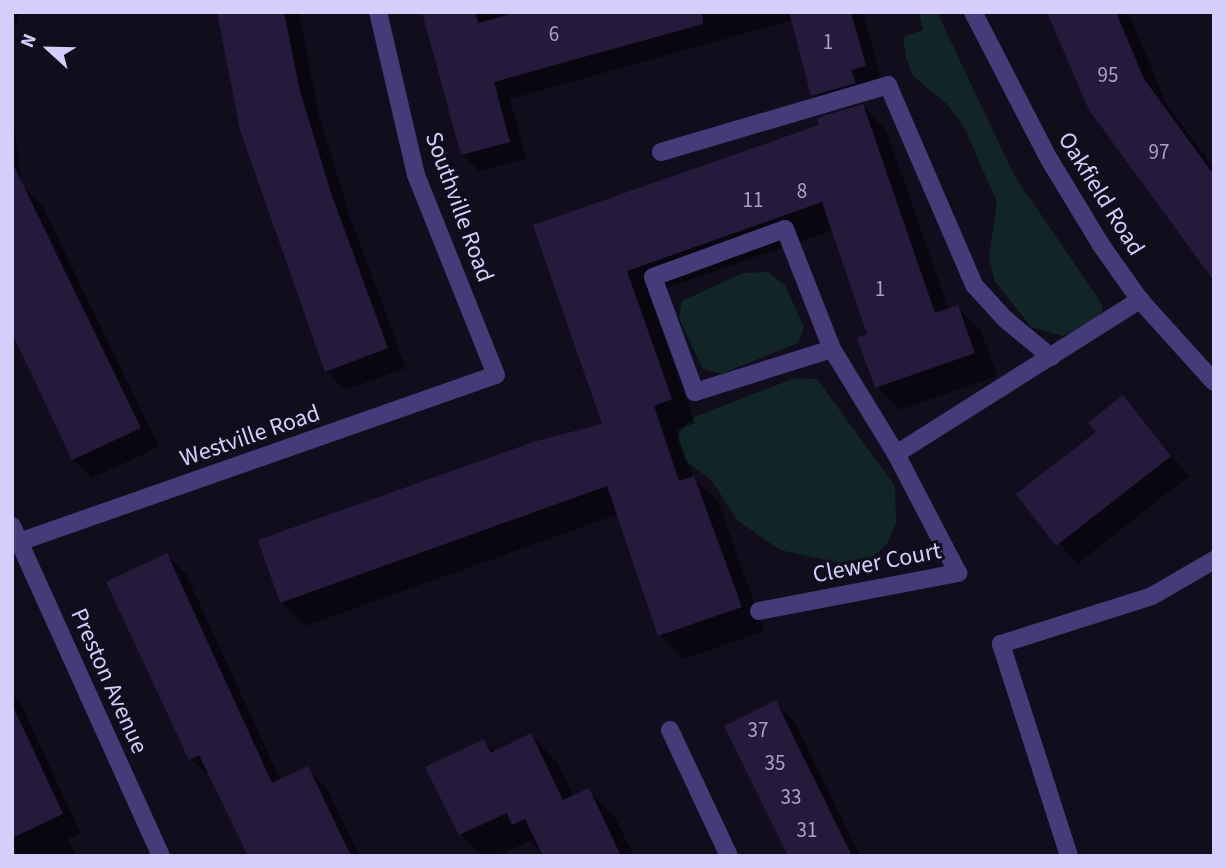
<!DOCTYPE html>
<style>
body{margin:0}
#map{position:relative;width:1226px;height:868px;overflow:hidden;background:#110d1d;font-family:"Source Sans 3",sans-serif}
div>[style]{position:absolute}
.green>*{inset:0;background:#112526}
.shadow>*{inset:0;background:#0007}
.building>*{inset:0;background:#241b3c}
.lane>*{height:18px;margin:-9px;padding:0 9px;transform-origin:9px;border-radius:9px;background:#433c78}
.street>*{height:18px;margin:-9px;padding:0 9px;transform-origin:9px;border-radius:9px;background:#433c78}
span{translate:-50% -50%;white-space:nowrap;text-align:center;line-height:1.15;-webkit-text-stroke:6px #110d1d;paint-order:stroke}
.number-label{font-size:21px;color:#aaa0cb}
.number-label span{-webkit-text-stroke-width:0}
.street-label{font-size:24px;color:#d6cdfb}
.frame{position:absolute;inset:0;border:14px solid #d6cdfb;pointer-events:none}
.north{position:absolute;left:14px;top:14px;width:70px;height:70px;-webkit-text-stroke:5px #110d1d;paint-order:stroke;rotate:292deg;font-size:19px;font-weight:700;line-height:28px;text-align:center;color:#d6cdfb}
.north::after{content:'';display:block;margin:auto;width:24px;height:32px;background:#d6cdfb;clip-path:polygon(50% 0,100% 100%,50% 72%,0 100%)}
</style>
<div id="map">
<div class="green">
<div style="clip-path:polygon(919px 12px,937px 12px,1014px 175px,1100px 301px,1103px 308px,1099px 316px,1081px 328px,1063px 336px,1031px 327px,994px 280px,989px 257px,997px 202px,965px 129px,947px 104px,913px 76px,906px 58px,903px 37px,923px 30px)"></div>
<div style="clip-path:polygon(768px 272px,785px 285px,804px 327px,798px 343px,721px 374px,703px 369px,679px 318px,682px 301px,743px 273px)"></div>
<div style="clip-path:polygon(795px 378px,817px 379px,895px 486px,896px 523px,887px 544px,869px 560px,849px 565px,780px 550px,738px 521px,712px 481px,685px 460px,678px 441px,680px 431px,694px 417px)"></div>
</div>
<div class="shadow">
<div style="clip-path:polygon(12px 12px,19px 12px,18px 23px,12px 23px)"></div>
<div style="clip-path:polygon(221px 12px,299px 12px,318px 112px,349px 214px,406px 368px,345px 390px,326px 371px)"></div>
<div style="clip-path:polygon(425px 12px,503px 12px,503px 18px,524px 12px,863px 12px,882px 83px,867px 87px,872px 100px,830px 112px,813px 95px,793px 20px,510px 99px,526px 159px,479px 171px,462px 154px)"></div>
<div style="clip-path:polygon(1049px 12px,1128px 12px,1167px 105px,1214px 168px,1214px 272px)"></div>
<div style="clip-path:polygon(863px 106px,886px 130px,949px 310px,957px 307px,981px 330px,997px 376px,900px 410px,877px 387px,870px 336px,833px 230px,649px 294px,695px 423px,676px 430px,693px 478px,718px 501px,764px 631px,684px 659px,660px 635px,619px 514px,305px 626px,282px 602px,261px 541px,604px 425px,535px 226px,821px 126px)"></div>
<div style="clip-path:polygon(12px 109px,22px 185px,42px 205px,159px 447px,92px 478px,73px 459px,12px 332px)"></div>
<div style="clip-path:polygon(1123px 397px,1189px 476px,1077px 564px,1018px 494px,1098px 432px)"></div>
<div style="clip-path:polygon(167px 555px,186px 574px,281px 781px,307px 768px,326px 787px,360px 856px,250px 856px,212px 777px,190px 759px)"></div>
<div style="clip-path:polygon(12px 694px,20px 702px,81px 834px,68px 839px,76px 856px,16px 856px,12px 847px)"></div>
<div style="clip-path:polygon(776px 703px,795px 722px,860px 856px,790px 856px)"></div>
<div style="clip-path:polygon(531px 735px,557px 762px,574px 797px,588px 790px,615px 817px,634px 856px,545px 856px,530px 841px,498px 856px,481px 856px,460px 834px,484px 741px,495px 753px)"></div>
</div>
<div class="building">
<div style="clip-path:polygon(217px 12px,284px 12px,300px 91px,331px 193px,388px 348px,325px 372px,240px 130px)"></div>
<div style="clip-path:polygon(422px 12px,475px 12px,478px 23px,518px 12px,702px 12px,703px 24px,494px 82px,510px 142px,461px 155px)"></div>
<div style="clip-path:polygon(789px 12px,851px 12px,866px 66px,851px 70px,856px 83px,811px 96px)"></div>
<div style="clip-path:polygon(1047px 12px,1116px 12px,1144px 79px,1214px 175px,1214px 281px,1089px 110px)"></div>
<div style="clip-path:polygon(863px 104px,935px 313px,958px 305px,975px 353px,875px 388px,857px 338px,867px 334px,822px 202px,627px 271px,672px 399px,654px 406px,679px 481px,694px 476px,742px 607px,658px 636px,607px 486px,280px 603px,258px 540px,533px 442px,602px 424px,533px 225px,819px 125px,817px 118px)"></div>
<div style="clip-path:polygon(12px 162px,141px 428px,72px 460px,12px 333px)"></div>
<div style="clip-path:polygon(1123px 395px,1171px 456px,1056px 546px,1016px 494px,1096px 432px,1088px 423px)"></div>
<div style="clip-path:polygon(167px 553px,272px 783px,308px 766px,351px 856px,248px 856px,199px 755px,189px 760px,106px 582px)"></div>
<div style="clip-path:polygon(776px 700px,792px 734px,852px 856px,788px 856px,724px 726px)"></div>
<div style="clip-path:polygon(12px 704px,63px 814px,12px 838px)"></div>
<div style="clip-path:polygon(531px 733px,563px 800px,589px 788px,621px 856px,543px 856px,525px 819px,512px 825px,507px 813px,459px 835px,425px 767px,484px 739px,491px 753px)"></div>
</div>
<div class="lane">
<div style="left:661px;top:152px;width:237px;rotate:-16.4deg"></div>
<div style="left:888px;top:85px;width:218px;rotate:66.7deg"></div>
<div style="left:974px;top:285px;width:46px;rotate:47.6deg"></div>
<div style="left:1005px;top:319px;width:60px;rotate:39.6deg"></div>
<div style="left:1069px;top:856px;width:223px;rotate:-107.8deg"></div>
<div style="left:1001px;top:644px;width:158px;rotate:-17.6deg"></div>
<div style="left:1152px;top:596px;width:72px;rotate:-30.1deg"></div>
</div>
<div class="street">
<div style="left:973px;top:12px;width:165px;rotate:62.7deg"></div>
<div style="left:1049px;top:159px;width:100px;rotate:58.8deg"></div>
<div style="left:1101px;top:245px;width:67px;rotate:54.7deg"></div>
<div style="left:1140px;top:300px;width:110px;rotate:47.9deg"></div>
<div style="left:832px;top:349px;width:144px;rotate:162.6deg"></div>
<div style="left:695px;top:392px;width:122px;rotate:-110.1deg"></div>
<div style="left:653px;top:277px;width:140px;rotate:-20deg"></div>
<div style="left:785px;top:229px;width:129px;rotate:68.6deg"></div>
<div style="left:832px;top:349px;width:123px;rotate:58.6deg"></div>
<div style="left:896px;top:454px;width:289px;rotate:-32.3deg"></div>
<div style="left:12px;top:526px;width:362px;rotate:65.7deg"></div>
<div style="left:19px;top:542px;width:505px;rotate:-19.3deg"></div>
<div style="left:496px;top:375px;width:215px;rotate:-111.8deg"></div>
<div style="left:416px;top:175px;width:167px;rotate:-103.1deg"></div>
<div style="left:759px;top:611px;width:203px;rotate:-10.8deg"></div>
<div style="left:958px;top:573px;width:134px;rotate:-117.5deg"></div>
<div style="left:670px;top:730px;width:139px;rotate:64.9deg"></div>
</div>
<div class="number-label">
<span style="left:554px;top:34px">6</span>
<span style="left:828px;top:42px">1</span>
<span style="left:1108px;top:75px">95</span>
<span style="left:1159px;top:152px">97</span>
<span style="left:802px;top:191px">8</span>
<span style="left:753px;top:200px">11</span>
<span style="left:880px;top:289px">1</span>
<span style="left:758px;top:730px">37</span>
<span style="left:775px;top:763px">35</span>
<span style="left:791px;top:797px">33</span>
<span style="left:807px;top:830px">31</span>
</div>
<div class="street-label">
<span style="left:1101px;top:194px;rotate:58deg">Oakfield Road</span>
<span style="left:459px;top:207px;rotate:70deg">Southville Road</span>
<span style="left:250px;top:436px;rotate:-19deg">Westville Road</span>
<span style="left:877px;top:563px;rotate:-11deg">Clewer Court</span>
<span style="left:109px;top:681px;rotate:66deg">Preston Avenue</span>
</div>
<div class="frame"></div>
<div class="north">N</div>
</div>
